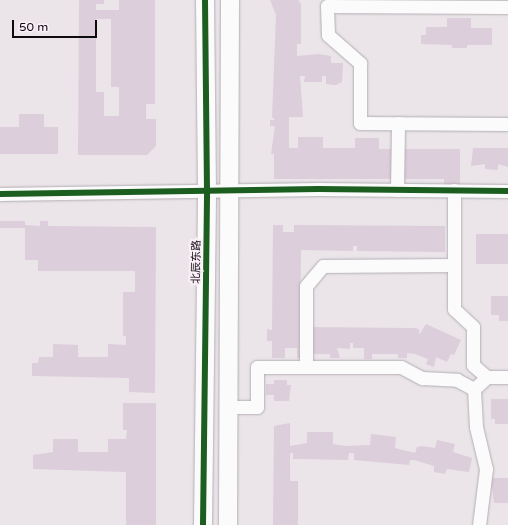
<!DOCTYPE html>
<meta charset="utf-8">
<style>
body{margin:0}
#map{position:relative;width:508px;height:525px;overflow:hidden;background:#ebe5ea;font-family:"Varela Round","Noto Sans SC",sans-serif}
div>[style]{position:absolute}
.building>*{inset:0;background:#dcceda}
.roads{filter:drop-shadow(0 0 1px #b2aeb2) drop-shadow(0 0 1px #b2aeb2)}
.street>*{height:13px;margin:-6.5px;padding:0 6.5px;transform-origin:6.5px;border-radius:6.5px;background:#fcfbfc}
.secondary>*{height:18px;margin:-9px;padding:0 9px;transform-origin:9px;border-radius:9px;background:#fcfbfc}
.cycleway>*{height:6px;margin:-3px;padding:0 3px;transform-origin:3px;border-radius:3px;background:#1b5e20}
span{translate:-50% -50%;white-space:nowrap;text-align:center;line-height:1.15;-webkit-text-stroke:4px #fbf0f9;paint-order:stroke}
.street-label{font-size:11px;color:#0e0b0d}
.scale{position:absolute;left:12px;top:20px;width:85px;height:18px;box-sizing:border-box;border:2px solid #0e0b0d;border-top:0;padding-left:5px;font-size:12px;line-height:14px;white-space:nowrap;color:#0e0b0d;-webkit-text-stroke:3px #fbf0f9;paint-order:stroke}
</style>
<div id="map">
<div class="building">
<div style="clip-path:polygon(evenodd,79px 0,104px 0,104px 4px,96px 4px,96px 10px,119px 10px,119px 0,155px 0,155px 104px,146px 104px,146px 119px,156px 119px,156px 146px,147px 155px,78px 155px,79px 0,96px 19px,111px 19px,111px 87px,119px 87px,119px 116px,104px 116px,104px 92px,96px 92px,96px 19px)"></div>
<div style="clip-path:polygon(270px 0,298px 0,301px 4px,301px 44px,297px 44px,297px 56px,319px 54px,331px 56px,331px 63px,343px 63px,342px 82px,336px 85px,326px 84px,326px 76px,322px 76px,322px 82px,304px 82px,305px 76px,300px 76px,303px 117px,289px 117px,289px 148px,298px 148px,298px 137px,323px 137px,323px 148px,355px 148px,355px 138px,379px 138px,379px 149px,460px 149px,460px 186px,444px 185px,444px 179px,274px 179px,274px 154px,271px 154px,275px 126px,270px 126px,270px 120px,275px 120px,272px 117px,276px 15px)"></div>
<div style="clip-path:polygon(447px 18px,471px 18px,471px 28px,492px 28px,492px 45px,467px 45px,467px 48px,452px 48px,452px 45px,421px 44px,421px 35px,426px 35px,426px 27px,447px 27px)"></div>
<div style="clip-path:polygon(19px 114px,44px 114px,44px 127px,58px 127px,58px 154px,0 154px,0 127px,19px 127px)"></div>
<div style="clip-path:polygon(473px 148px,508px 148px,508px 167px,498px 164px,498px 170px,485px 169px,485px 164px,471px 166px)"></div>
<div style="clip-path:polygon(0 221px,25px 221px,25px 225px,40px 226px,40px 221px,48px 221px,48px 226px,156px 227px,155px 393px,129px 392px,129px 378px,32px 376px,32px 363px,38px 363px,39px 357px,53px 357px,53px 344px,78px 345px,78px 357px,108px 357px,108px 344px,126px 345px,126px 336px,123px 336px,123px 292px,135px 292px,135px 271px,38px 271px,38px 260px,25px 260px,25px 228px,0 228px)"></div>
<div style="clip-path:polygon(273px 225px,283px 225px,283px 232px,294px 232px,294px 225px,445px 226px,445px 252px,357px 251px,357px 246px,353px 246px,353px 251px,301px 250px,300px 327px,414px 328px,419px 329px,419px 335px,426px 324px,461px 340px,454px 355px,451px 354px,447px 362px,436px 357px,434px 367px,426px 364px,428px 359px,415px 354px,407px 353px,407px 358px,398px 358px,398px 354px,372px 354px,372px 359px,364px 359px,364px 348px,353px 348px,353px 343px,350px 343px,350px 349px,337px 348px,340px 358px,330px 358px,330px 354px,304px 354px,304px 358px,297px 358px,297px 348px,285px 348px,285px 358px,272px 358px,272px 341px,267px 341px,267px 329px,272px 330px,272px 327px)"></div>
<div style="clip-path:polygon(476px 234px,508px 234px,508px 264px,476px 264px)"></div>
<div style="clip-path:polygon(491px 296px,508px 296px,508px 321px,499px 321px,499px 315px,491px 315px)"></div>
<div style="clip-path:polygon(274px 380px,287px 380px,287px 385px,291px 385px,289px 401px,274px 401px,274px 395px,266px 395px,266px 384px,274px 384px)"></div>
<div style="clip-path:polygon(491px 399px,508px 399px,508px 424px,495px 424px,495px 419px,491px 419px)"></div>
<div style="clip-path:polygon(123px 403px,156px 403px,156px 525px,126px 525px,126px 472px,33px 469px,33px 455px,53px 452px,53px 439px,78px 439px,78px 452px,108px 452px,108px 439px,126px 439px,127px 430px,123px 430px)"></div>
<div style="clip-path:polygon(290px 423px,290px 446px,307px 443px,307px 432px,333px 432px,333px 444px,345px 446px,370px 445px,371px 434px,396px 437px,395px 448px,415px 453px,417px 447px,422px 446px,435px 448px,437px 440px,455px 444px,453px 452px,472px 458px,469px 472px,447px 469px,445px 474px,434px 472px,434px 466px,414px 460px,410px 460px,409px 465px,354px 460px,354px 453px,349px 453px,348px 460px,303px 459px,293px 459px,293px 453px,290px 453px,290px 481px,298px 481px,298px 525px,273px 525px,274px 426px)"></div>
<div style="clip-path:polygon(491px 478px,508px 478px,508px 503px,494px 503px)"></div>
</div>
<div class="roads">
<div class="street">
<div style="left:508px;top:7px;width:181px;rotate:-179.7deg"></div>
<div style="left:327px;top:6px;width:29px;rotate:88deg"></div>
<div style="left:328px;top:35px;width:43px;rotate:41.2deg"></div>
<div style="left:360px;top:63px;width:60px;rotate:90deg"></div>
<div style="left:360px;top:123px;width:148px;rotate:0.4deg"></div>
<div style="left:397px;top:190px;width:67px;rotate:-89.1deg"></div>
<div style="left:454px;top:190px;width:119px;rotate:90deg"></div>
<div style="left:454px;top:309px;width:26px;rotate:43deg"></div>
<div style="left:473px;top:327px;width:38px;rotate:90deg"></div>
<div style="left:473px;top:365px;width:18px;rotate:41deg"></div>
<div style="left:487px;top:377px;width:18px;rotate:137deg"></div>
<div style="left:474px;top:389px;width:38px;rotate:87deg"></div>
<div style="left:476px;top:427px;width:43px;rotate:76.6deg"></div>
<div style="left:486px;top:469px;width:56px;rotate:97.1deg"></div>
<div style="left:0;top:194px;width:318px;rotate:-0.9deg"></div>
<div style="left:318px;top:189px;width:190px;rotate:0.6deg"></div>
<div style="left:306px;top:367px;width:81px;rotate:-90deg"></div>
<div style="left:306px;top:286px;width:26px;rotate:-50deg"></div>
<div style="left:323px;top:266px;width:129px;rotate:-0.4deg"></div>
<div style="left:487px;top:377px;width:21px"></div>
<div style="left:227px;top:407px;width:30px"></div>
<div style="left:257px;top:407px;width:40px;rotate:-90deg"></div>
<div style="left:257px;top:367px;width:144px"></div>
<div style="left:401px;top:367px;width:24px;rotate:28deg"></div>
<div style="left:422px;top:378px;width:35px;rotate:3deg"></div>
<div style="left:457px;top:380px;width:19px;rotate:28deg"></div>
</div>
<div class="secondary">
<div style="left:203px;top:525px;width:334px;rotate:-89.3deg"></div>
<div style="left:207px;top:191px;width:191px;rotate:-90.6deg"></div>
<div style="left:228px;top:525px;width:525px;rotate:-89.78deg"></div>
</div>
</div>
<div class="cycleway">
<div style="left:0;top:194px;width:318px;rotate:-0.9deg"></div>
<div style="left:318px;top:189px;width:190px;rotate:0.6deg"></div>
<div style="left:203px;top:525px;width:334px;rotate:-89.3deg"></div>
<div style="left:207px;top:191px;width:191px;rotate:-90.6deg"></div>
</div>
<div class="street-label">
<span style="left:197px;top:262px;rotate:-89deg">北辰东路</span>
</div>
<div class="scale">50 m</div>
</div>
